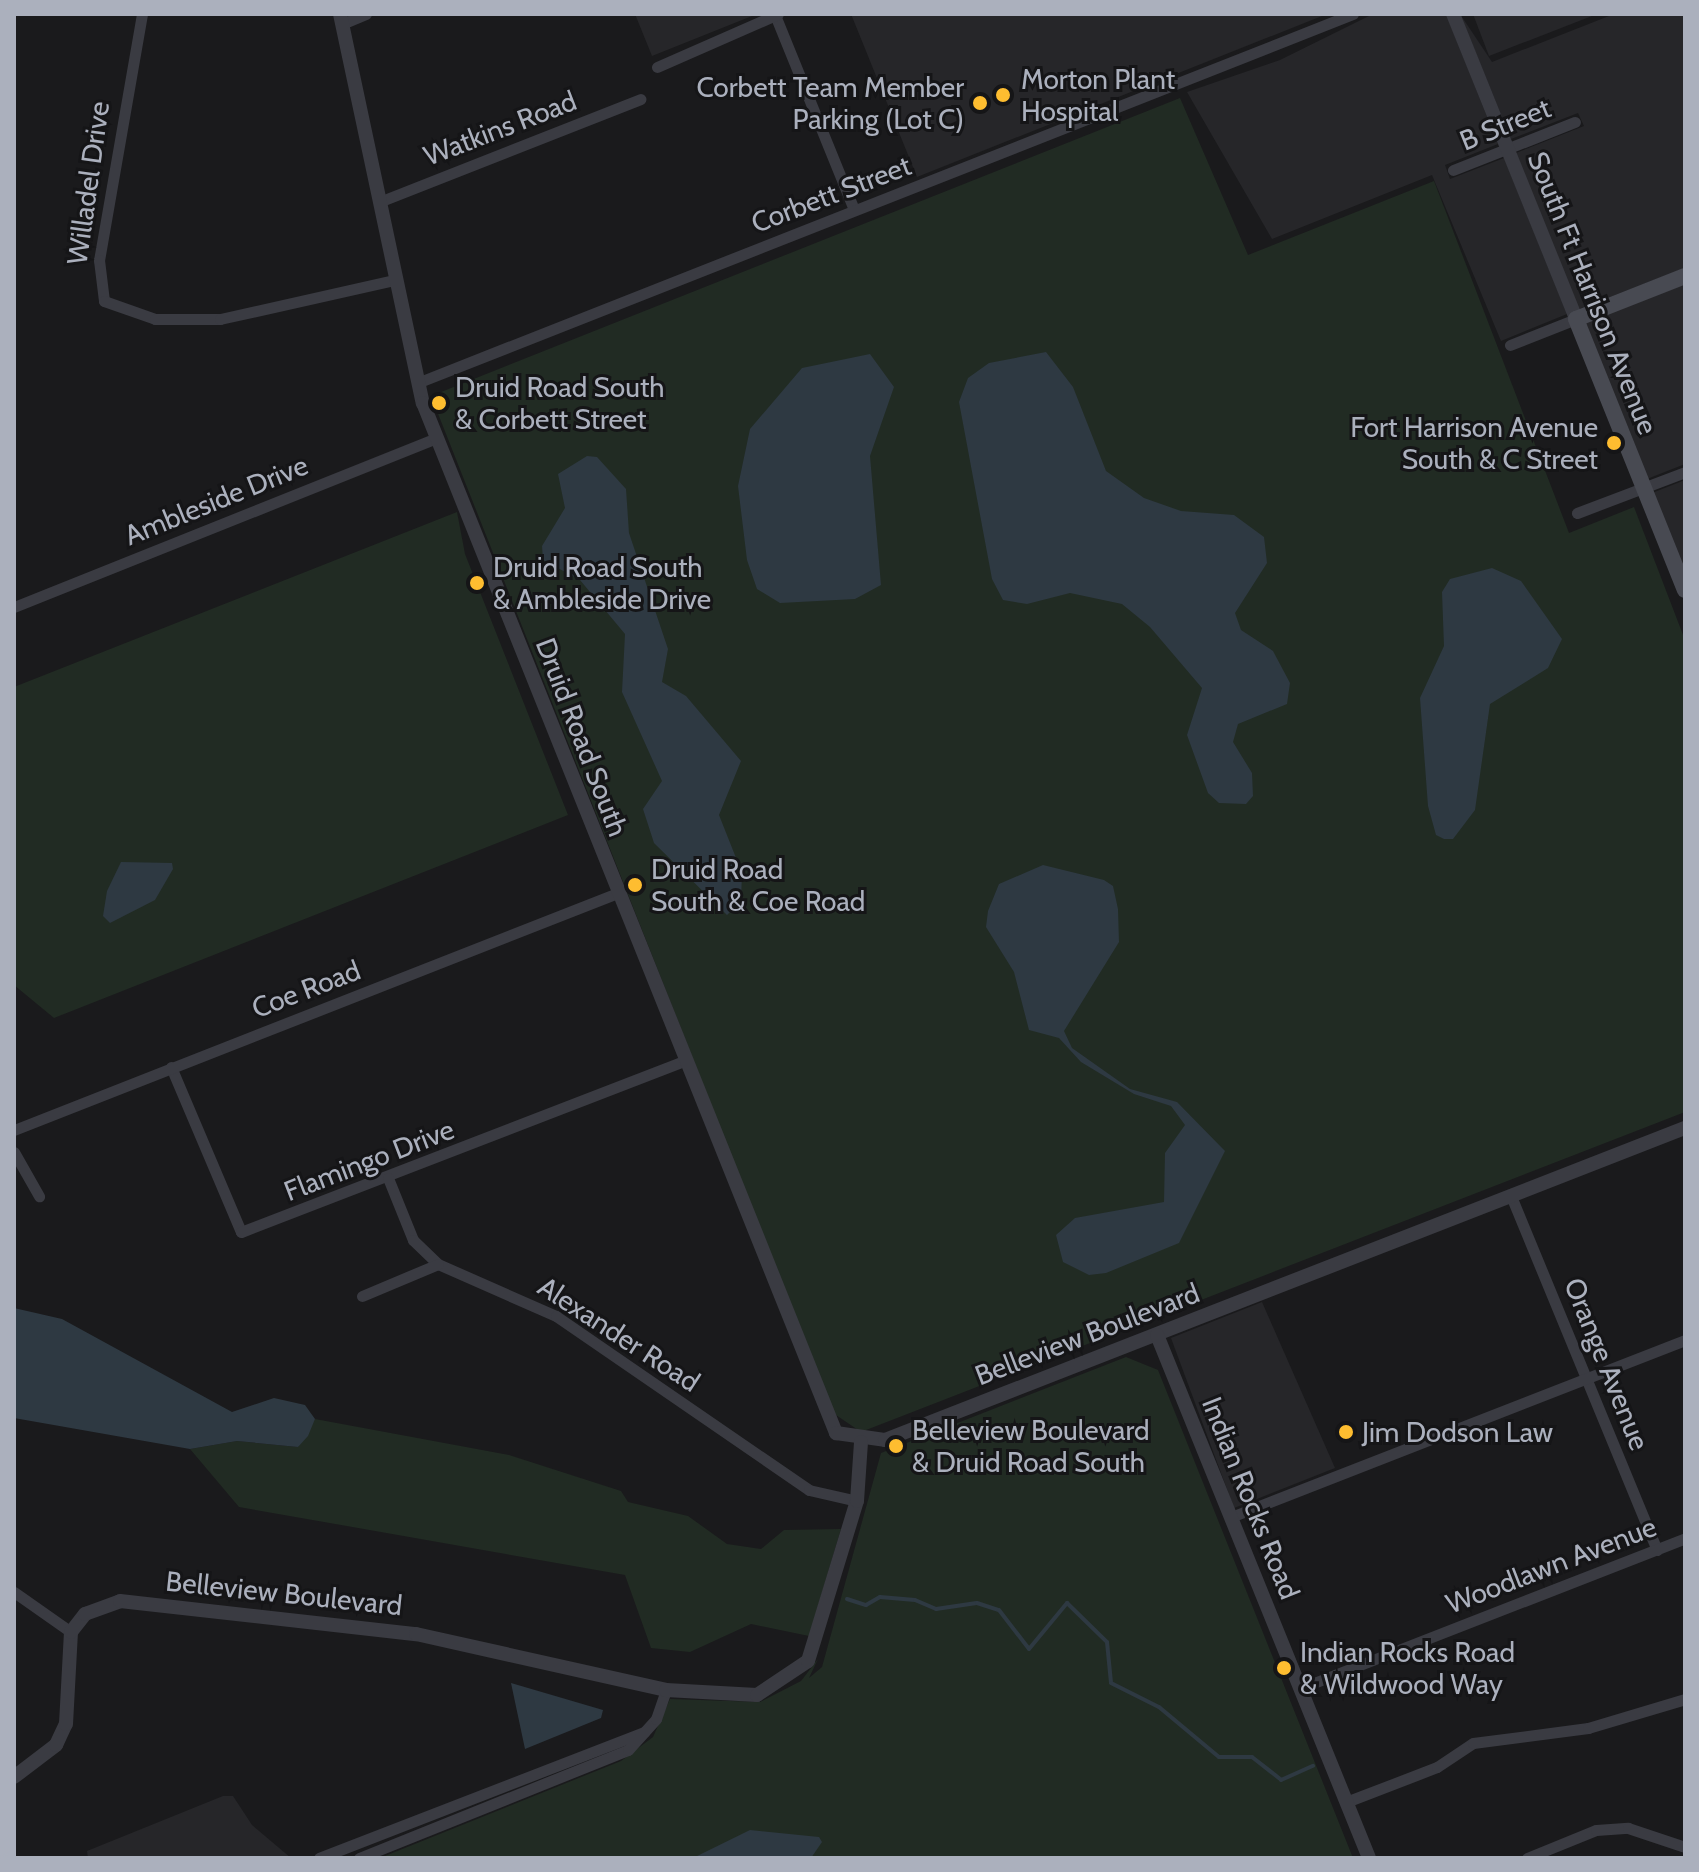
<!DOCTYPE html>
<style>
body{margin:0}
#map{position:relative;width:1699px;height:1872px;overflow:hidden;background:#1a1a1c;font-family:Cabin,sans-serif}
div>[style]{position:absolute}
.built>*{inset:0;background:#262629}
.green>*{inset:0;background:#212b23}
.water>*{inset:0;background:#2e3942}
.stream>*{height:4px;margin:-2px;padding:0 2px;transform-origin:2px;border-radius:2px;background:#2e3942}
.minor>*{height:11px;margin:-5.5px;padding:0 5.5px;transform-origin:5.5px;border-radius:5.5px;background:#3a3b42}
.tertiary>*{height:14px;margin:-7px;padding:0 7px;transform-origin:7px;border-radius:7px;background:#3a3b42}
.secondary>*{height:16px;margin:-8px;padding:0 8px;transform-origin:8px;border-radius:8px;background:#484a52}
.dots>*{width:22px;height:22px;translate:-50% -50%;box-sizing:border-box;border:4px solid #151517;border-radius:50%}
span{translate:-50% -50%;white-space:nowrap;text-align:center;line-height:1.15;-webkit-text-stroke:6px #151517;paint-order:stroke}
.poi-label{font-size:28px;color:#abb0bd}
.left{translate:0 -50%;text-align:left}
.right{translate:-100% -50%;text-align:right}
.street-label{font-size:28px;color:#abb0bd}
.frame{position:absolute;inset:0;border:16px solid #abb0bd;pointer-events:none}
</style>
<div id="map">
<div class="built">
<div style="clip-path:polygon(635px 14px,757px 14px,652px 56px)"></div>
<div style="clip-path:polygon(851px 14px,1327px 14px,917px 177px)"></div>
<div style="clip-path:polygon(1373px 14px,1446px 14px,1498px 144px,1445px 165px,1450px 179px,1504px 158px,1567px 314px,1501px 341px,1432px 175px,1272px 239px,1187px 92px,1280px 60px)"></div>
<div style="clip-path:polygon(1460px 14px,1492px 62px,1614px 14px,1685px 14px,1685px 268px,1579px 309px,1516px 153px,1584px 126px,1578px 113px,1511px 139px)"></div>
<div style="clip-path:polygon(1473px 14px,1597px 14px,1489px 56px)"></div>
<div style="clip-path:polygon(1685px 284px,1685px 464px,1647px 479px,1585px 323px)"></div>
<div style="clip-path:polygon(1685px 480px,1685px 573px,1652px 493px)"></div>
<div style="clip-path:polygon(1262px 1302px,1335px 1468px,1234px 1508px,1171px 1338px)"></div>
<div style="clip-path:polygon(223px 1796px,233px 1796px,252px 1825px,291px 1858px,88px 1858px,87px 1851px)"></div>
</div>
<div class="green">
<div style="clip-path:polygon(1180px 98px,1248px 255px,1434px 181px,1569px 533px,1634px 507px,1685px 640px,1685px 1112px,861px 1432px,833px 1413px,431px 396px)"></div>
<div style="clip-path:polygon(457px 512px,465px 554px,568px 815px,54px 1018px,14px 985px,14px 687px)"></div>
<div style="clip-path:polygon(1126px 1357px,1158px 1370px,1353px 1858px,380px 1858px,621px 1761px,653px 1737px,670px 1699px,760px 1702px,801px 1681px,818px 1659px,809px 1678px,822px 1667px,881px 1453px)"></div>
<div style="clip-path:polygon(315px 1419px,509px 1455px,621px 1491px,628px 1502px,688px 1516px,727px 1544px,761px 1549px,784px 1530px,841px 1529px,809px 1636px,751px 1624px,690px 1652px,651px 1648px,625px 1575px,239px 1507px,190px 1449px,237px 1441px,298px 1447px)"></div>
</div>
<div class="water">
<div style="clip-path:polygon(1046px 352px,1073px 387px,1106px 471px,1144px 498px,1181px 511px,1234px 515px,1264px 537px,1267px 563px,1235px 613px,1241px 630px,1273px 651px,1290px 683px,1287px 704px,1238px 724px,1233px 742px,1252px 773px,1253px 796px,1246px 804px,1219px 803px,1208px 793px,1187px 735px,1202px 688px,1150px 627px,1122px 604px,1070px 593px,1027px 604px,1003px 600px,992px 579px,959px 402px,968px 378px,989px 363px)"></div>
<div style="clip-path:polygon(870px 354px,894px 387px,870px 456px,881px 585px,855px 599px,780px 603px,757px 589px,747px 560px,738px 486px,750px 429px,802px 368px)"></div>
<div style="clip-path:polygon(587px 456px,597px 457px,626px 489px,629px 533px,668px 649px,662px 682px,686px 696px,741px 761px,719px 815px,742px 873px,741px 901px,727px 915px,654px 843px,643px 809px,662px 781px,622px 692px,625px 634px,580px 580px,543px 560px,542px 546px,565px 508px,558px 474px)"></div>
<div style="clip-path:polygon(1492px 568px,1521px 581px,1562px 639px,1548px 668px,1490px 704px,1475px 810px,1453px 839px,1444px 839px,1436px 835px,1428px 806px,1420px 698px,1444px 646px,1442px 592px,1450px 579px)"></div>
<div style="clip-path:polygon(121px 862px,172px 863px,173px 869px,155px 900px,110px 923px,103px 916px,107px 891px)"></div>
<div style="clip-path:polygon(1043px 865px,1104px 880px,1113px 886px,1118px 909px,1119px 942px,1064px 1031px,1072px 1048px,1130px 1089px,1177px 1102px,1225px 1151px,1179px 1243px,1106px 1273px,1089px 1275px,1063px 1262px,1056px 1235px,1075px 1218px,1164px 1202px,1165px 1153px,1185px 1125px,1171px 1106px,1134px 1094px,1081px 1062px,1059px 1038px,1029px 1030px,1014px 972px,986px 927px,988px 911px,999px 884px)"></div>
<div style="clip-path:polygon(14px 1308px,62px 1319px,232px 1412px,274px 1398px,305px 1405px,315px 1419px,308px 1436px,298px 1447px,237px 1441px,190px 1449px,14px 1418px)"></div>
<div style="clip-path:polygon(511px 1683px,603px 1710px,601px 1718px,525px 1749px)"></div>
<div style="clip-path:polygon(750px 1830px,819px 1837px,822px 1842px,811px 1858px,693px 1858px)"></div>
</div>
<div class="stream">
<div style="left:847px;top:1599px;width:20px;rotate:18deg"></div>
<div style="left:866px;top:1605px;width:16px;rotate:-30deg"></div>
<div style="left:880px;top:1597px;width:35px;rotate:5deg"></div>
<div style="left:915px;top:1600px;width:23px;rotate:23deg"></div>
<div style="left:936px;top:1609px;width:41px;rotate:-8.3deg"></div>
<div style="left:977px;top:1603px;width:23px;rotate:18deg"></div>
<div style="left:999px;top:1610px;width:49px;rotate:52.4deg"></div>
<div style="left:1029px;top:1649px;width:60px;rotate:-50.4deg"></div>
<div style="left:1067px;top:1603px;width:56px;rotate:44.3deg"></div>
<div style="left:1107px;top:1642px;width:41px;rotate:84.4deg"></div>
<div style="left:1111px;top:1683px;width:54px;rotate:26.6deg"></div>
<div style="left:1159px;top:1707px;width:78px;rotate:39.8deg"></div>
<div style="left:1219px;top:1757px;width:33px"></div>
<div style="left:1252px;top:1757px;width:37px;rotate:38deg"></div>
<div style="left:1281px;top:1780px;width:35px;rotate:-24deg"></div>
</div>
<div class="minor">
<div style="left:142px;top:14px;width:250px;rotate:99.9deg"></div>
<div style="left:99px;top:260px;width:41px;rotate:83deg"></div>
<div style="left:104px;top:301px;width:54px;rotate:19.4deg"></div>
<div style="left:155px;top:319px;width:65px"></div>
<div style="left:220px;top:319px;width:179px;rotate:-12.6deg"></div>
<div style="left:775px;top:15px;width:210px;rotate:67.9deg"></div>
<div style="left:342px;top:24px;width:26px;rotate:-23deg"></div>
<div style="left:657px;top:67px;width:132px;rotate:-23.7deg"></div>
<div style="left:1453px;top:170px;width:131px;rotate:-21.5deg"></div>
<div style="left:379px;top:202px;width:281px;rotate:-21.5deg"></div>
<div style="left:1510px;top:345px;width:71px;rotate:-21.5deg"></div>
<div style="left:417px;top:383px;width:1006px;rotate:-21.52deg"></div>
<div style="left:1577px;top:513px;width:116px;rotate:-20.8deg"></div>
<div style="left:14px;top:607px;width:456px;rotate:-21.8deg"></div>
<div style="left:171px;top:1067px;width:179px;rotate:67deg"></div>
<div style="left:241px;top:1232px;width:473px;rotate:-21.1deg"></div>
<div style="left:14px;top:1130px;width:646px;rotate:-21.44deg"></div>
<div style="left:14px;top:1152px;width:51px;rotate:60.4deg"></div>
<div style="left:388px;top:1178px;width:67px;rotate:68deg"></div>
<div style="left:413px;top:1240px;width:35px;rotate:44deg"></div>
<div style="left:438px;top:1264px;width:129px;rotate:23.8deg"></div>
<div style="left:556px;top:1316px;width:307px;rotate:34.5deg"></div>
<div style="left:809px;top:1490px;width:49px;rotate:12.9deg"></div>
<div style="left:1511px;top:1196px;width:383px;rotate:67.6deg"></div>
<div style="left:362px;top:1296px;width:82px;rotate:-22.8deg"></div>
<div style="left:1231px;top:1517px;width:487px;rotate:-21.3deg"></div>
<div style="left:14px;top:1592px;width:70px;rotate:35.1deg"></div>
<div style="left:1301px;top:1688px;width:412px;rotate:-21.3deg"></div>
<div style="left:1346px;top:1802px;width:97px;rotate:-21deg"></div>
<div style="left:1437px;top:1767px;width:43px;rotate:-33.7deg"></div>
<div style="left:1473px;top:1743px;width:116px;rotate:-7.4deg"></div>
<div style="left:1588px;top:1728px;width:101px;rotate:-16.6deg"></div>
<div style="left:319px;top:1858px;width:349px;rotate:-21.2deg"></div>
<div style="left:359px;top:1858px;width:290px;rotate:-21.9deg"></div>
<div style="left:628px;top:1750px;width:42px;rotate:-47.9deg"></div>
<div style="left:656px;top:1719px;width:31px;rotate:-71deg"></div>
<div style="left:1527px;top:1858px;width:74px;rotate:-22.1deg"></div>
<div style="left:1596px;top:1830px;width:32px;rotate:-4deg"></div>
<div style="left:1628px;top:1828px;width:60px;rotate:18.4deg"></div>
</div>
<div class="tertiary">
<div style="left:340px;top:14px;width:398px;rotate:78deg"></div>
<div style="left:423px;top:403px;width:1110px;rotate:68.15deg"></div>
<div style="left:836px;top:1433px;width:49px;rotate:8.1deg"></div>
<div style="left:885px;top:1440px;width:859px;rotate:-21.31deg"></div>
<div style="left:1453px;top:14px;width:329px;rotate:68deg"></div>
<div style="left:1157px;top:1335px;width:564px;rotate:67.93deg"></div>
<div style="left:14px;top:1777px;width:53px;rotate:-37.3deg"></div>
<div style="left:56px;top:1745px;width:23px;rotate:-65deg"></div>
<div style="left:66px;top:1724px;width:92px;rotate:-86.9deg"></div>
<div style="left:71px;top:1632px;width:23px;rotate:-52deg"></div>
<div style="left:85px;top:1614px;width:37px;rotate:-20deg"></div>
<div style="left:120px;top:1601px;width:298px;rotate:6.4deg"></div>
<div style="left:416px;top:1634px;width:256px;rotate:12.6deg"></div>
<div style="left:666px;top:1690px;width:91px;rotate:3.1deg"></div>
<div style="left:757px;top:1695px;width:61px;rotate:-33.7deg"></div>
<div style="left:808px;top:1661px;width:167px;rotate:-73deg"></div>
<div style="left:857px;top:1501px;width:59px;rotate:-86.1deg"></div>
</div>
<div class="secondary">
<div style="left:1685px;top:276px;width:117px;rotate:158.5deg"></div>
<div style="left:1576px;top:319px;width:292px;rotate:68.1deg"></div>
</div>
<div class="dots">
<div style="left:1003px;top:95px;background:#febd30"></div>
<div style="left:980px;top:103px;background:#febd30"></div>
<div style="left:439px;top:403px;background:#febd30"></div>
<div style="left:1614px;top:443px;background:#febd30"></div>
<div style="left:477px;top:583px;background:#febd30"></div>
<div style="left:635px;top:885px;background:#febd30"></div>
<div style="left:1346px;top:1432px;background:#febd30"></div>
<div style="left:896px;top:1446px;background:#febd30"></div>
<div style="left:1284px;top:1668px;background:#febd30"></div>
</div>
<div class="poi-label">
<span class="left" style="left:1021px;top:95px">Morton Plant<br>Hospital</span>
<span class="right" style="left:964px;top:103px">Corbett Team Member<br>Parking (Lot C)</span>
<span class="left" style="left:455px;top:403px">Druid Road South<br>&amp; Corbett Street</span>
<span class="right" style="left:1598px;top:443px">Fort Harrison Avenue<br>South &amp; C Street</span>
<span class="left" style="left:493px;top:583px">Druid Road South<br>&amp; Ambleside Drive</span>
<span class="left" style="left:651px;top:885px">Druid Road<br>South &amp; Coe Road</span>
<span class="left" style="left:912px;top:1446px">Belleview Boulevard<br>&amp; Druid Road South</span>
<span class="left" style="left:1362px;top:1432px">Jim Dodson Law</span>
<span class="left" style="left:1300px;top:1668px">Indian Rocks Road<br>&amp; Wildwood Way</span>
</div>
<div class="street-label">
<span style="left:1505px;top:124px;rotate:-22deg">B Street</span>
<span style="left:500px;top:128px;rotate:-21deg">Watkins Road</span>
<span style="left:88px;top:183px;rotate:-82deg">Willadel Drive</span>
<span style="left:831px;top:194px;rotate:-21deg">Corbett Street</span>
<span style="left:1593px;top:293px;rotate:68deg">South Ft Harrison Avenue</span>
<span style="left:216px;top:500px;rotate:-22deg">Ambleside Drive</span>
<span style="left:582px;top:737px;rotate:69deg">Druid Road South</span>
<span style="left:306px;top:989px;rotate:-21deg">Coe Road</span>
<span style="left:369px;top:1160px;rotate:-21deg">Flamingo Drive</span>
<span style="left:619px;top:1334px;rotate:33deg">Alexander Road</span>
<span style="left:1087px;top:1334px;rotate:-21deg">Belleview Boulevard</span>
<span style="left:1607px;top:1364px;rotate:68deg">Orange Avenue</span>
<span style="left:1251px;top:1498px;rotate:68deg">Indian Rocks Road</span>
<span style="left:1551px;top:1565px;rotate:-21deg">Woodlawn Avenue</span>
<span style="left:284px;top:1593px;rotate:6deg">Belleview Boulevard</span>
</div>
<div class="frame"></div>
</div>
